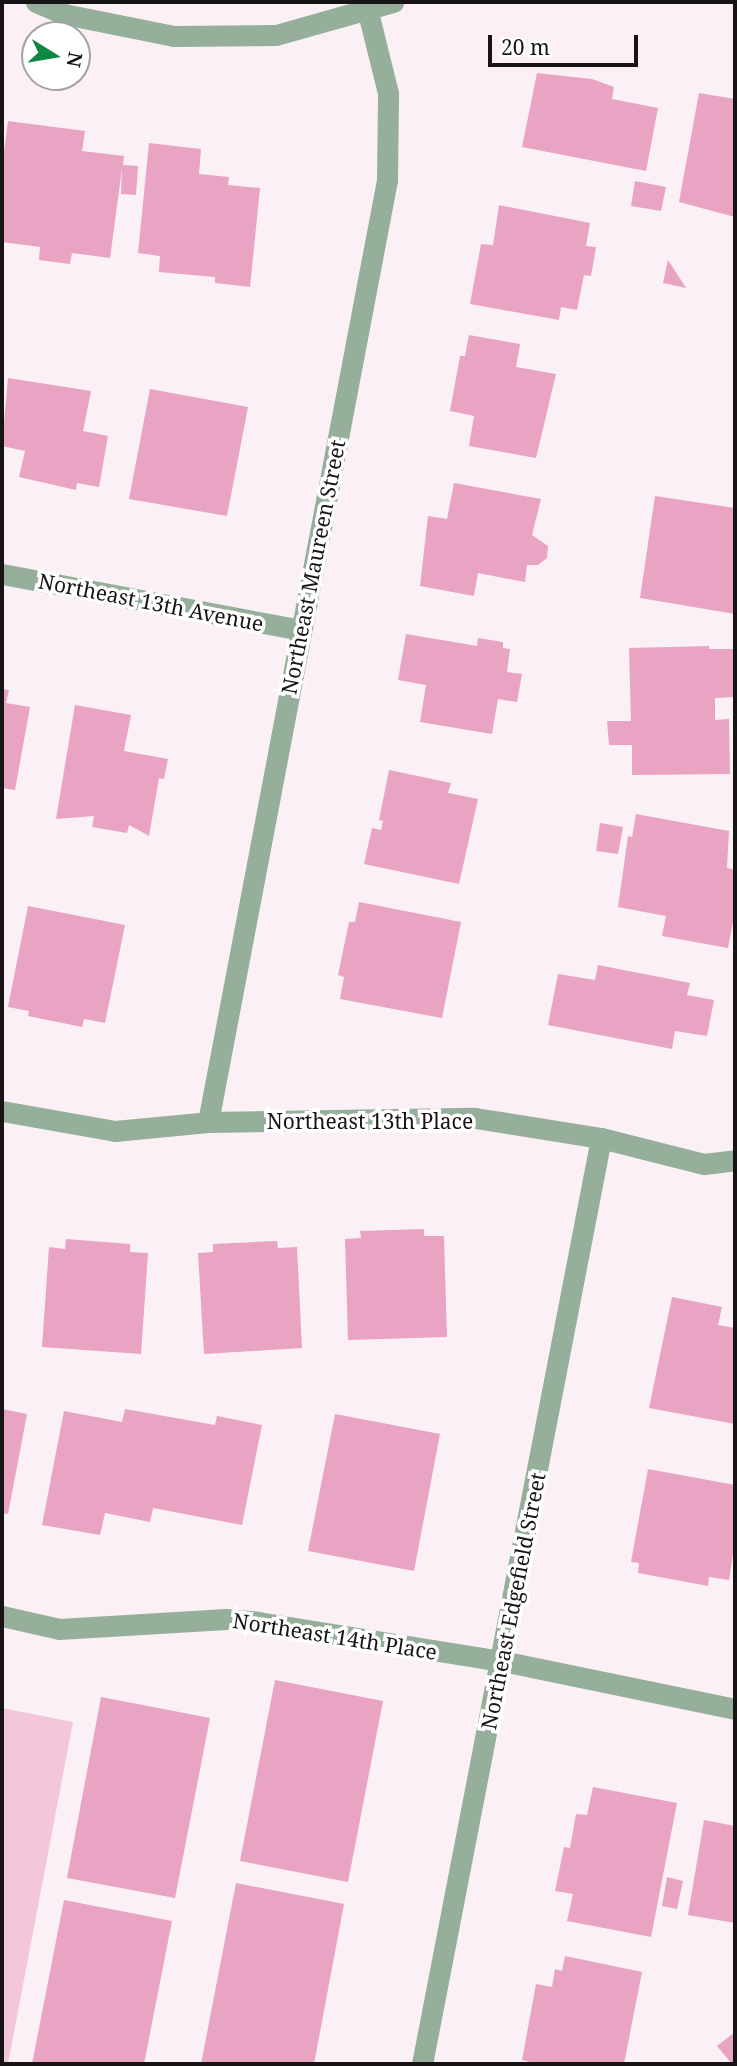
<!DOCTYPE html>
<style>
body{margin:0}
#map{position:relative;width:737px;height:2066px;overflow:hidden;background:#fbf0f5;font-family:"Noto Serif",serif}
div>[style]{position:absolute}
.green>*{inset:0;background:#f4c6da}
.building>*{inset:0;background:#e9a3c3}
.minor>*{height:21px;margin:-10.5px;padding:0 10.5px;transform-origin:10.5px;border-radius:10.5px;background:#95af9a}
span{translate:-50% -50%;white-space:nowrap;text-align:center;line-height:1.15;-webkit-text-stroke:7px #fff;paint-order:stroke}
.street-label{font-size:21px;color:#181416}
.frame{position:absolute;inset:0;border:4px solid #181416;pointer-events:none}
.north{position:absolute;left:21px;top:21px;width:70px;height:70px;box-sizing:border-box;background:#fff;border:2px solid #a3a1a2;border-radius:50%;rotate:101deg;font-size:19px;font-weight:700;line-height:28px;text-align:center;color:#181416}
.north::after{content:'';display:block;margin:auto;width:24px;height:32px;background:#0d8741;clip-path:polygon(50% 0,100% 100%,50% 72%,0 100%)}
.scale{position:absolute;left:488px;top:35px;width:150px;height:32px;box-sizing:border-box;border:4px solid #181416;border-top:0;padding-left:9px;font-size:21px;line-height:24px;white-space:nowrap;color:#181416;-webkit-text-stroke:5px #fff;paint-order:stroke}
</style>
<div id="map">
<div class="green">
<div style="clip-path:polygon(2px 1708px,73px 1722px,8px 2064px,2px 2064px)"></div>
</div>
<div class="building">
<div style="clip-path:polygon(537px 73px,592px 79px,614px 87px,612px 99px,658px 108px,646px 171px,522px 147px)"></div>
<div style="clip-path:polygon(699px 93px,735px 99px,735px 217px,679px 202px)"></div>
<div style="clip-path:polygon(8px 121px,85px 131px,82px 151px,124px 156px,123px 165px,138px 166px,136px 195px,121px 194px,122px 169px,110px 258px,72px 253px,70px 264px,39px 260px,40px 247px,2px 242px,2px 167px)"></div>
<div style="clip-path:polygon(149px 143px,201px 149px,199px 174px,229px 177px,228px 185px,260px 188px,250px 287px,215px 283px,215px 277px,159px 272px,160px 256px,138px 253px)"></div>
<div style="clip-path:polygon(635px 181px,666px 187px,661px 211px,631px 206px)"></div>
<div style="clip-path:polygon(499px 205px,590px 223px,586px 246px,596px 247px,591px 276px,584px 275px,577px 310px,561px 307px,559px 320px,470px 304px,481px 244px,493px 245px)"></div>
<div style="clip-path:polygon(668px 260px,672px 266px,686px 288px,663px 283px)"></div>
<div style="clip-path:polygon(469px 335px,520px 344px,516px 367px,556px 374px,536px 458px,469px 446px,474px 416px,450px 411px,460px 356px,465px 356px)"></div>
<div style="clip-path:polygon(8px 378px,91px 391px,83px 431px,108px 436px,99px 487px,77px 483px,76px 490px,19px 477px,25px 451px,2px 446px)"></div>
<div style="clip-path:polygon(150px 389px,248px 407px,227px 516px,129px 499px)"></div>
<div style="clip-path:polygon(454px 483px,541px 499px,532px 535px,548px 546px,547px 558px,538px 565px,527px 565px,525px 582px,478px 573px,474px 596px,420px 586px,428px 516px,447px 519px)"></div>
<div style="clip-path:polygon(655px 496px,735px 508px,735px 614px,640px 598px)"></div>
<div style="clip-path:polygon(406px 634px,477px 646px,478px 638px,503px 642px,503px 648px,510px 649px,507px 672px,522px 674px,517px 702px,498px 699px,492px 734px,420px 722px,426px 685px,398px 680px)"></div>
<div style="clip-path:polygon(709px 646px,709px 649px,734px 649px,735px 697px,715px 698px,715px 720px,729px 719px,730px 774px,632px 775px,632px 745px,609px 745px,607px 721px,631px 721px,629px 648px)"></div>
<div style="clip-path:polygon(2px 689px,9px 690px,6px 703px,30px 707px,15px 790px,2px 788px)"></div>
<div style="clip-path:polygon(75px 705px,131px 715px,124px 751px,168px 759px,164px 779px,159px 778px,149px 836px,129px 825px,127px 833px,92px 827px,94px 816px,56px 819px)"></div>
<div style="clip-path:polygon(389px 770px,451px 783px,448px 793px,478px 799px,459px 884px,364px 864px,372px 828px,381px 830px,383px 821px,379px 820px)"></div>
<div style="clip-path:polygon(636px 814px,729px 831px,727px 868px,735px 870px,735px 912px,728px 948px,662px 936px,666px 916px,618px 907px,628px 836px,632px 837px)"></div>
<div style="clip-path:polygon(600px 823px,623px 827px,618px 854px,596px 851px)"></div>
<div style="clip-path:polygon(359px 902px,461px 922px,442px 1018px,340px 999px,344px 977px,338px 975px,349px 922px,355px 922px)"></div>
<div style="clip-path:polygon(28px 906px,125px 925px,105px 1023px,84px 1019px,82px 1027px,28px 1016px,29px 1011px,8px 1007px)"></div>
<div style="clip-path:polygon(598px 965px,690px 983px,687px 995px,714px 1000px,707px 1036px,675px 1031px,672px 1049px,548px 1025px,558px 974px,595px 980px)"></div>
<div style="clip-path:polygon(424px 1229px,424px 1236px,444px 1236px,447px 1337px,348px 1340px,345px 1239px,361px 1238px,360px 1231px)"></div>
<div style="clip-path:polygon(66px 1239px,130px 1244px,130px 1252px,148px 1253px,141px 1354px,42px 1347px,49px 1247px,65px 1249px)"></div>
<div style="clip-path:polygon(277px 1241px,278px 1248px,297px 1247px,302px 1348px,204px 1354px,198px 1253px,213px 1252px,213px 1244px)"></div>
<div style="clip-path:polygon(672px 1297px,722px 1307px,718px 1325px,735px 1328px,735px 1424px,649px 1408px)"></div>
<div style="clip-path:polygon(2px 1409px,27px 1414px,8px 1514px,2px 1513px)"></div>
<div style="clip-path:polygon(125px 1409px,215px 1425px,217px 1416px,262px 1425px,242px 1525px,153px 1508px,150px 1522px,105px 1513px,100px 1535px,42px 1525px,64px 1411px,122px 1422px)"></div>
<div style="clip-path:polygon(335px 1414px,440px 1434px,414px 1571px,308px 1551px)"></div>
<div style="clip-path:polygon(648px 1469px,735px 1485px,735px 1542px,729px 1580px,709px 1577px,708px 1586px,638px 1573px,639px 1563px,631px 1562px)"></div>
<div style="clip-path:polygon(275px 1680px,383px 1701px,348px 1882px,240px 1861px)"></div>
<div style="clip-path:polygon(101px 1697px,210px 1718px,175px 1898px,67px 1878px)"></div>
<div style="clip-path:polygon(593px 1787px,677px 1803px,651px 1937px,567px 1921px,573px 1894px,555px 1891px,564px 1847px,570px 1848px,576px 1814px,587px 1815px)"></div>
<div style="clip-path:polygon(704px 1820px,735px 1826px,735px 1923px,688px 1915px)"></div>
<div style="clip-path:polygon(667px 1877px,683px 1881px,677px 1909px,662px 1906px)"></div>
<div style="clip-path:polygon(236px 1883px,344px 1904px,314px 2064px,201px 2064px)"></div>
<div style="clip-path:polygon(64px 1900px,172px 1921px,144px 2064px,32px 2064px)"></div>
<div style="clip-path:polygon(565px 1956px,642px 1972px,624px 2064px,537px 2064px,522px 2060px,536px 1984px,552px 1987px,555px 1969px,562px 1971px)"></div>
<div style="clip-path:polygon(735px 2032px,735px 2064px,732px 2064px,717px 2046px)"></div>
</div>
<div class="minor">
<div style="left:36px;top:2px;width:30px;rotate:23deg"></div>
<div style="left:64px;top:14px;width:112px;rotate:11.3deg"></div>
<div style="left:174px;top:36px;width:102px;rotate:-0.6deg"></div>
<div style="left:276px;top:35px;width:122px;rotate:-15.8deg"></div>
<div style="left:2px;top:574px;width:304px;rotate:10.6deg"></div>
<div style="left:2px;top:1111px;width:115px;rotate:10deg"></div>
<div style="left:115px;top:1131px;width:93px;rotate:-5.5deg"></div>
<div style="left:208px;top:1122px;width:267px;rotate:-0.9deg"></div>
<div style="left:475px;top:1118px;width:128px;rotate:9deg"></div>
<div style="left:601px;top:1138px;width:106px;rotate:14.2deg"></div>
<div style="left:704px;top:1164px;width:31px;rotate:-7deg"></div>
<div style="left:208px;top:1122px;width:959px;rotate:-79.24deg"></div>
<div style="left:387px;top:180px;width:87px;rotate:-89.3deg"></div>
<div style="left:388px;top:93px;width:83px;rotate:-103.9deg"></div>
<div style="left:2px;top:1616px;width:58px;rotate:12.8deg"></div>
<div style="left:59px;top:1629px;width:167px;rotate:-3.4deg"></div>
<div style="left:226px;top:1619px;width:32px;rotate:5deg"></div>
<div style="left:258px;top:1622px;width:247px;rotate:9.1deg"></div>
<div style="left:502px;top:1661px;width:238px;rotate:11.6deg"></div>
<div style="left:422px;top:2064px;width:943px;rotate:-79.06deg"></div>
</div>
<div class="street-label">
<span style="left:313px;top:567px;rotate:-79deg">Northeast Maureen Street</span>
<span style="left:151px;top:602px;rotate:11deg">Northeast 13th Avenue</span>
<span style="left:370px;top:1121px">Northeast 13th Place</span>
<span style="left:513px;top:1601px;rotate:-79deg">Northeast Edgefield Street</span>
<span style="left:335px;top:1636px;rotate:9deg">Northeast 14th Place</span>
</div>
<div class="frame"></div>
<div class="north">N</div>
<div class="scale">20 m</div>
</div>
